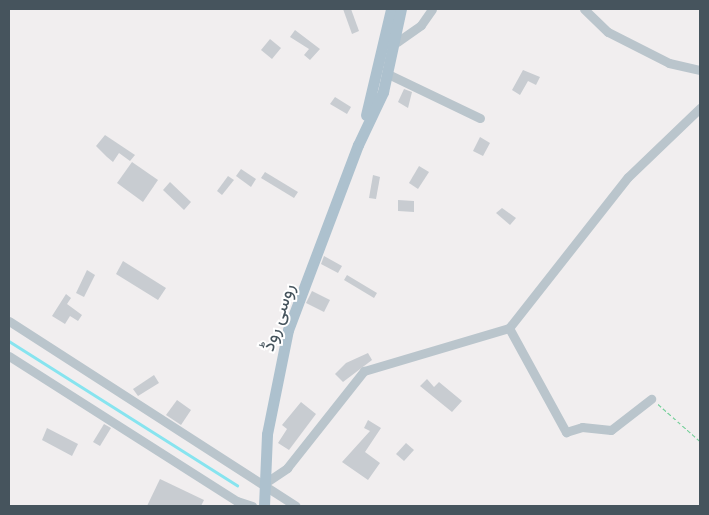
<!DOCTYPE html>
<meta charset="utf-8">
<style>
body{margin:0}
#map{position:relative;width:709px;height:515px;overflow:hidden;background:#f1eeef;font-family:"Exo 2",Vazirmatn,sans-serif}
div>[style]{position:absolute}
.stream>*{height:2.5px;margin:-1.25px;padding:0 1.25px;transform-origin:1.25px;border-radius:1.25px;background:#87e4ef}
.building>*{inset:0;background:#c8ccd1}
.path>*{height:1px;margin-top:-0.5px;transform-origin:0;background:repeating-linear-gradient(90deg,#72cf98 0 4px,transparent 0 6.5px)}
.minor>*{height:9px;margin:-4.5px;padding:0 4.5px;transform-origin:4.5px;border-radius:4.5px;background:#bac5cc}
.major>*{height:11px;margin:-5.5px;padding:0 5.5px;transform-origin:5.5px;border-radius:5.5px;background:#adc1ce}
span{translate:-50% -50%;white-space:nowrap;text-align:center;line-height:1.15;-webkit-text-stroke:4px #fff;paint-order:stroke}
.street-label{font-size:19px;color:#46545d}
.frame{position:absolute;inset:0;border:10px solid #46545d;pointer-events:none}
</style>
<div id="map">
<div class="stream">
<div style="left:9px;top:341px;width:270px;rotate:32.3deg"></div>
</div>
<div class="building">
<div style="clip-path:polygon(343px 9px,351px 9px,359px 31px,352px 34px)"></div>
<div style="clip-path:polygon(295px 30px,320px 49px,310px 60px,304px 55px,309px 49px,290px 37px)"></div>
<div style="clip-path:polygon(270px 39px,281px 48px,272px 59px,261px 50px)"></div>
<div style="clip-path:polygon(523px 70px,540px 77px,536px 85px,528px 81px,520px 95px,512px 90px)"></div>
<div style="clip-path:polygon(404px 89px,412px 92px,408px 108px,398px 102px)"></div>
<div style="clip-path:polygon(335px 97px,351px 107px,347px 114px,330px 104px)"></div>
<div style="clip-path:polygon(105px 135px,135px 155px,130px 161px,119px 153px,113px 162px,107px 157px,96px 146px)"></div>
<div style="clip-path:polygon(480px 137px,490px 143px,483px 156px,473px 151px)"></div>
<div style="clip-path:polygon(132px 162px,158px 180px,143px 202px,117px 183px)"></div>
<div style="clip-path:polygon(419px 166px,429px 172px,418px 189px,409px 183px)"></div>
<div style="clip-path:polygon(241px 169px,256px 179px,251px 187px,236px 176px)"></div>
<div style="clip-path:polygon(265px 172px,298px 192px,294px 198px,261px 178px)"></div>
<div style="clip-path:polygon(373px 175px,380px 177px,376px 199px,369px 198px)"></div>
<div style="clip-path:polygon(228px 176px,234px 180px,222px 195px,217px 191px)"></div>
<div style="clip-path:polygon(170px 182px,191px 202px,184px 210px,163px 190px)"></div>
<div style="clip-path:polygon(398px 200px,414px 201px,414px 212px,398px 211px)"></div>
<div style="clip-path:polygon(502px 208px,516px 218px,510px 225px,496px 213px)"></div>
<div style="clip-path:polygon(324px 256px,342px 266px,338px 273px,321px 264px)"></div>
<div style="clip-path:polygon(123px 261px,166px 288px,158px 300px,116px 274px)"></div>
<div style="clip-path:polygon(87px 270px,95px 275px,84px 297px,76px 293px)"></div>
<div style="clip-path:polygon(347px 275px,377px 293px,374px 298px,344px 280px)"></div>
<div style="clip-path:polygon(312px 291px,330px 300px,324px 312px,306px 303px)"></div>
<div style="clip-path:polygon(66px 294px,71px 298px,67px 304px,82px 315px,78px 321px,70px 316px,65px 324px,52px 316px)"></div>
<div style="clip-path:polygon(368px 353px,372px 360px,343px 382px,335px 374px,346px 363px)"></div>
<div style="clip-path:polygon(154px 375px,159px 383px,138px 396px,133px 389px)"></div>
<div style="clip-path:polygon(427px 379px,434px 387px,439px 382px,462px 401px,452px 412px,420px 386px)"></div>
<div style="clip-path:polygon(177px 400px,191px 410px,181px 425px,166px 415px)"></div>
<div style="clip-path:polygon(301px 402px,316px 414px,289px 450px,278px 443px,287px 429px,282px 425px)"></div>
<div style="clip-path:polygon(368px 420px,381px 428px,365px 452px,380px 463px,368px 480px,342px 462px,370px 431px,364px 428px)"></div>
<div style="clip-path:polygon(104px 424px,111px 428px,100px 446px,93px 442px)"></div>
<div style="clip-path:polygon(47px 428px,78px 444px,72px 456px,42px 440px)"></div>
<div style="clip-path:polygon(406px 443px,414px 450px,404px 461px,396px 454px)"></div>
<div style="clip-path:polygon(160px 479px,204px 500px,201px 506px,147px 506px)"></div>
</div>
<div class="path">
<div style="left:658px;top:404px;width:56px;rotate:41.4deg"></div>
</div>
<div class="minor">
<div style="left:584px;top:9px;width:33px;rotate:44deg"></div>
<div style="left:608px;top:32px;width:68px;rotate:26.9deg"></div>
<div style="left:669px;top:63px;width:32px;rotate:13deg"></div>
<div style="left:397px;top:42px;width:29px;rotate:-35deg"></div>
<div style="left:421px;top:25px;width:19px;rotate:-55deg"></div>
<div style="left:388px;top:74px;width:102px;rotate:25.6deg"></div>
<div style="left:9px;top:321px;width:341px;rotate:32.8deg"></div>
<div style="left:509px;top:328px;width:192px;rotate:-51.8deg"></div>
<div style="left:628px;top:177px;width:100px;rotate:-43.8deg"></div>
<div style="left:9px;top:356px;width:270px;rotate:32.5deg"></div>
<div style="left:237px;top:501px;width:16px;rotate:18deg"></div>
<div style="left:265px;top:483px;width:27px;rotate:-34deg"></div>
<div style="left:287px;top:468px;width:124px;rotate:-51.6deg"></div>
<div style="left:364px;top:371px;width:151px;rotate:-16.5deg"></div>
<div style="left:509px;top:328px;width:119px;rotate:61.3deg"></div>
<div style="left:566px;top:432px;width:17px;rotate:-17deg"></div>
<div style="left:582px;top:427px;width:29px;rotate:6deg"></div>
<div style="left:611px;top:430px;width:51px;rotate:-37.8deg"></div>
</div>
<div class="major">
<div style="left:366px;top:115px;width:109px;rotate:-76.7deg"></div>
<div style="left:264px;top:506px;width:72px;rotate:-87.6deg"></div>
<div style="left:267px;top:434px;width:106px;rotate:-78.6deg"></div>
<div style="left:288px;top:330px;width:198px;rotate:-69.3deg"></div>
<div style="left:358px;top:145px;width:59px;rotate:-64.7deg"></div>
<div style="left:383px;top:92px;width:85px;rotate:-77.8deg"></div>
</div>
<div class="street-label">
<span style="left:277px;top:317px;rotate:-72deg">روسی روڈ</span>
</div>
<div class="frame"></div>
</div>
